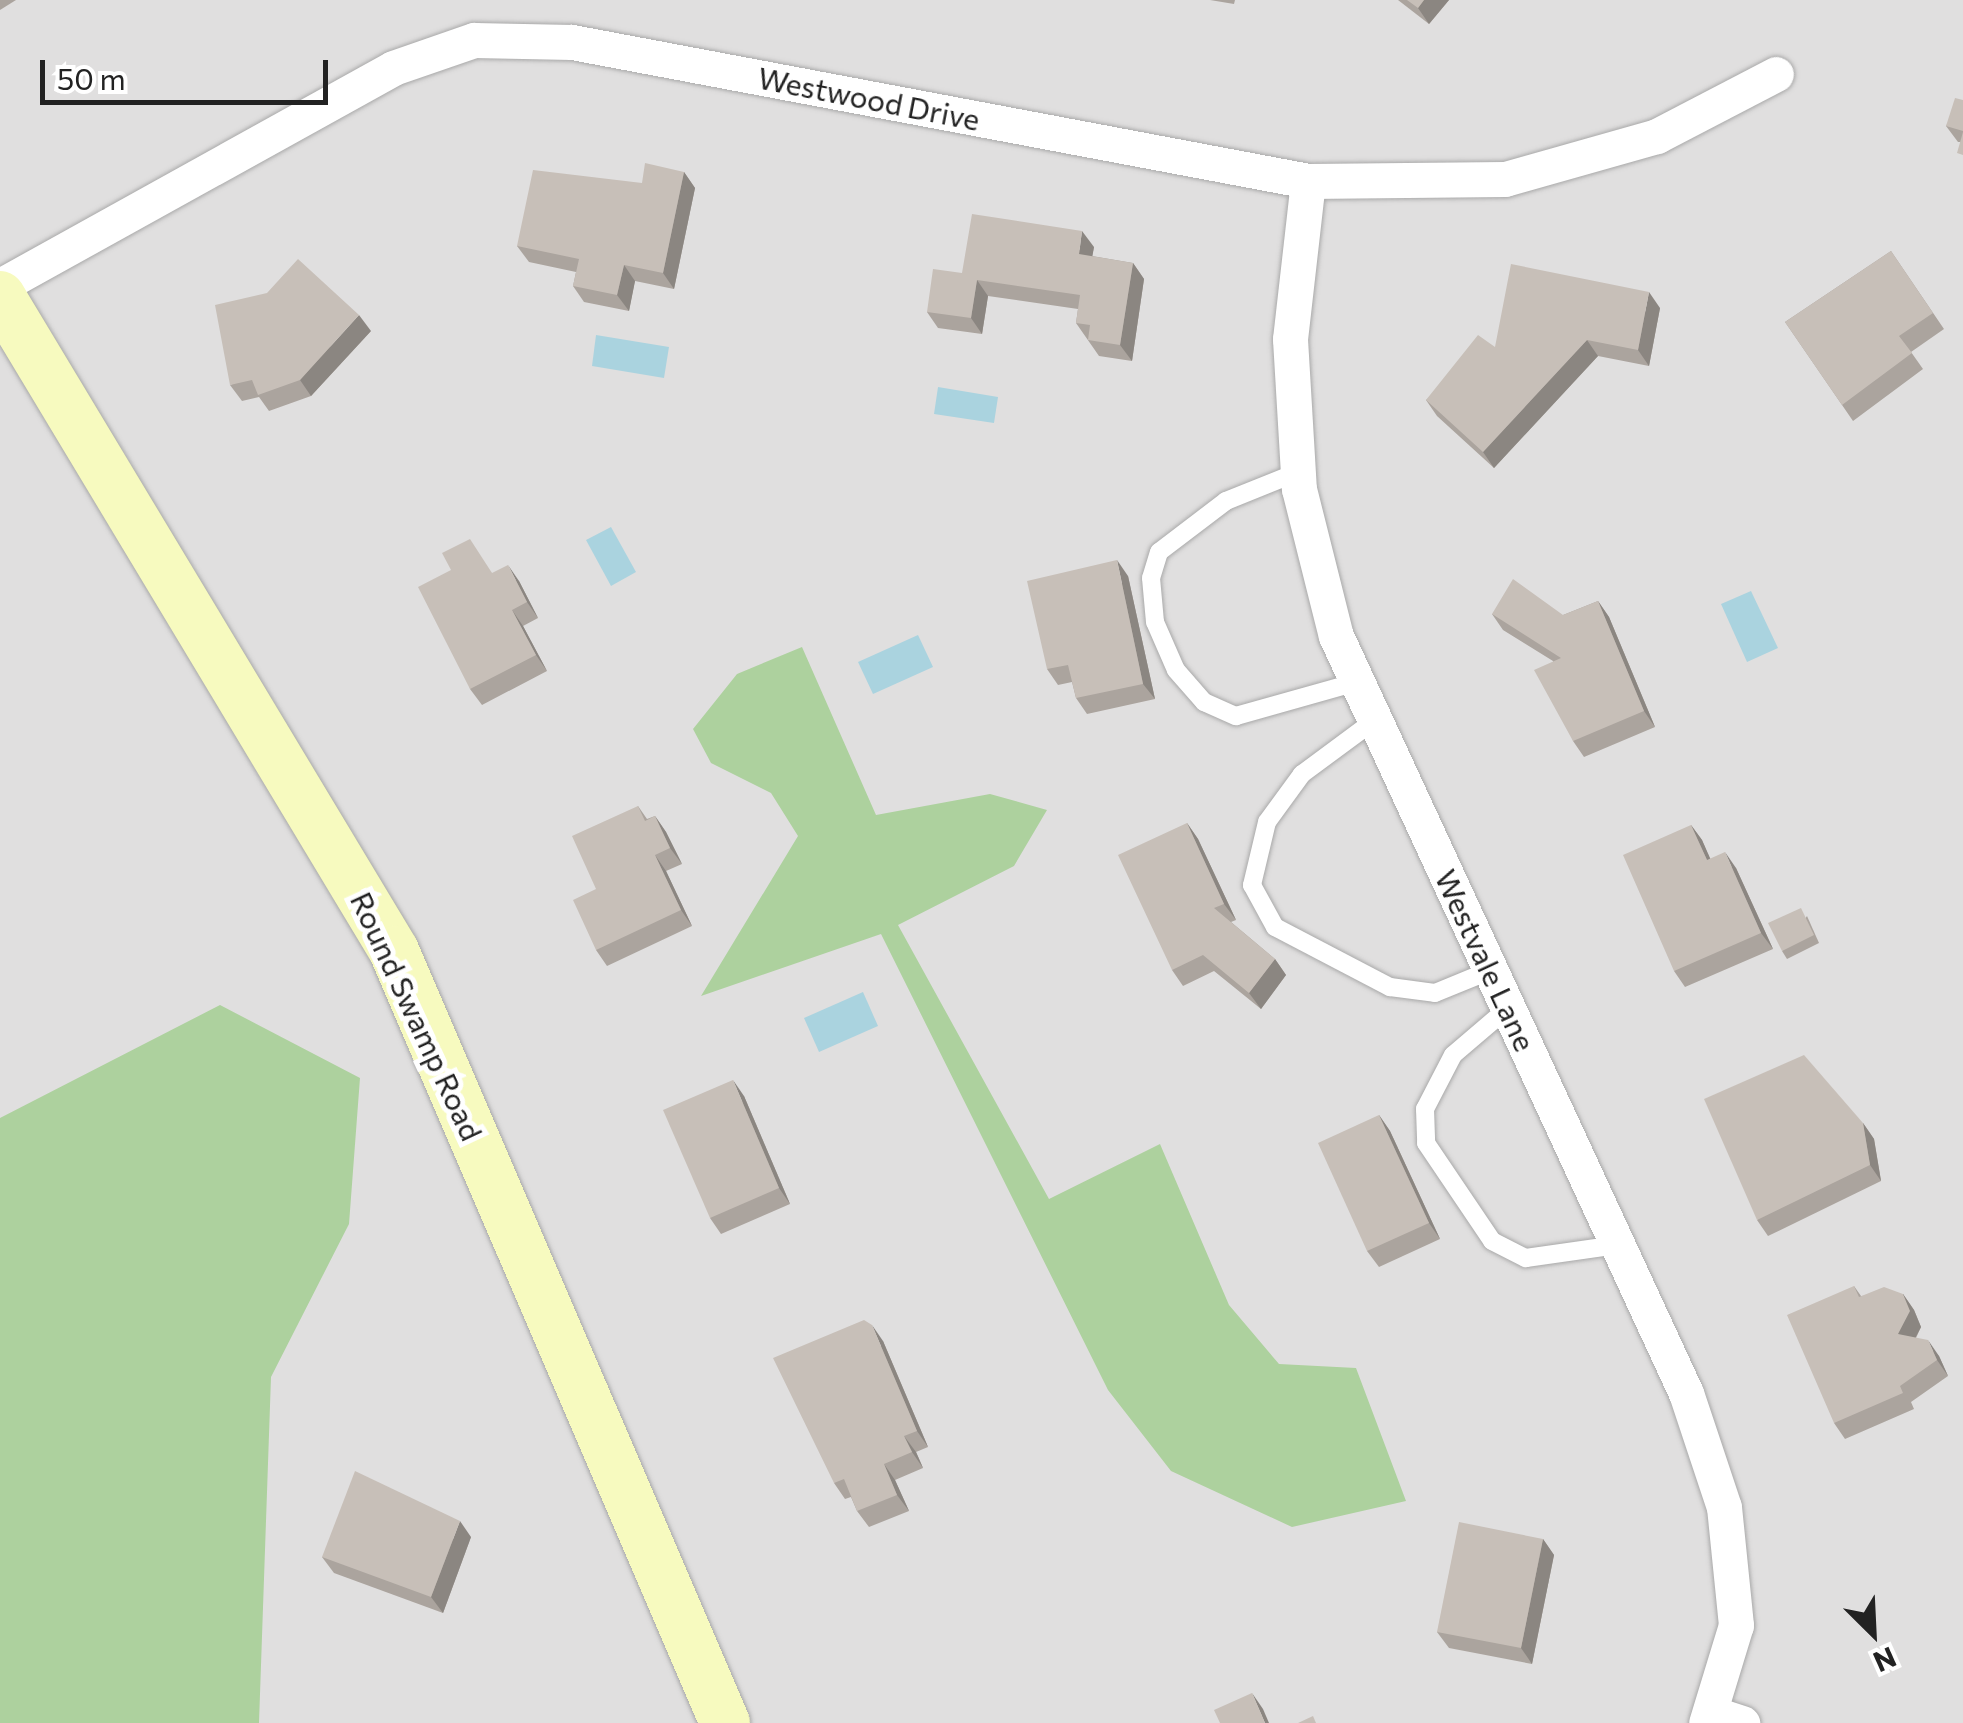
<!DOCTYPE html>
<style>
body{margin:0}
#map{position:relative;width:1963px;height:1723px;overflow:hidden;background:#f2efe9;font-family:Commissioner,sans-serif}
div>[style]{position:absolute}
.residential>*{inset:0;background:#e0dfdf}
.forest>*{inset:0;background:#add19e}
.water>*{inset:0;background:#aad3df}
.roads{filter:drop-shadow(0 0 2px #a9a9a9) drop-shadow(0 0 2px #a9a9a9)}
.lane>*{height:18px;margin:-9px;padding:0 9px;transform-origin:9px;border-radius:9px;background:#fff}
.street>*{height:35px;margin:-17.5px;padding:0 17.5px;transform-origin:17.5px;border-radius:17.5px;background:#fff}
.secondary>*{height:50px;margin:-25px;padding:0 25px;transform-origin:25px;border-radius:25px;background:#f7fabf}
.wall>*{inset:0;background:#aba49e}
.shaded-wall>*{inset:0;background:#8b8681}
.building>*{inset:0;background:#c7bfb8}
span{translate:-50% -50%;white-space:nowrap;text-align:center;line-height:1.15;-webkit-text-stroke:10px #fff;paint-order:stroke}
.street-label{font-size:30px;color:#222}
.north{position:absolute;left:1823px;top:1583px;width:100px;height:100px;-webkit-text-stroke:8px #fff;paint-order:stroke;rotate:156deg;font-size:28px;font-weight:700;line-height:40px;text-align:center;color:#222}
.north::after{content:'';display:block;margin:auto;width:35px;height:45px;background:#222;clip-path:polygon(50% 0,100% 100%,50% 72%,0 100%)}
.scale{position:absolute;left:40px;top:60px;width:288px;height:45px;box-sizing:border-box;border:5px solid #222;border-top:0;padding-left:12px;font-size:30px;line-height:35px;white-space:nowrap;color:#222;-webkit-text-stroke:8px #fff;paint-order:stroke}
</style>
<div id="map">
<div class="residential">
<div style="clip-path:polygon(0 0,1963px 0,1963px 1723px,0 1723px)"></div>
</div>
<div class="forest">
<div style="clip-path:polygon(802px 647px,876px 815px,990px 794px,1047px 810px,1014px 866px,898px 925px,1049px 1199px,1160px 1144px,1229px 1305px,1279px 1364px,1356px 1368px,1406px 1501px,1292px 1527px,1171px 1471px,1108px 1390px,881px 934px,701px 996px,798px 836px,771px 793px,711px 763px,693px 729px,737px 674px)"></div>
<div style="clip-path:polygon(220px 1005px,360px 1078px,349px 1224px,271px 1377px,259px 1723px,0 1723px,0 1118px)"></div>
</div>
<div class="water">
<div style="clip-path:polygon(596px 335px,669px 347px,664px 378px,592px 366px)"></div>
<div style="clip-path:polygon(938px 387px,998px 397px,994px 423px,934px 414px)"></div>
<div style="clip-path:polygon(611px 527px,636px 572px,611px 586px,586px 540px)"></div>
<div style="clip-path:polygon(1751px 591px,1778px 648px,1747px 662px,1721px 604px)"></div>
<div style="clip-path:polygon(918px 635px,933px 667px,873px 694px,858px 662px)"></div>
<div style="clip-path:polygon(863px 992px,878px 1026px,819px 1052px,804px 1018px)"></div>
</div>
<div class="roads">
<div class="lane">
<div style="left:1298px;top:472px;width:78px;rotate:158.1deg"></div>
<div style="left:1226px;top:501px;width:84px;rotate:142.7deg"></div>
<div style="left:1159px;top:552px;width:27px;rotate:107deg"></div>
<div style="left:1151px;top:578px;width:44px;rotate:84.8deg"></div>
<div style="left:1155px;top:622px;width:52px;rotate:66.4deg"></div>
<div style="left:1176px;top:670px;width:43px;rotate:48.8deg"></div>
<div style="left:1204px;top:702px;width:35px;rotate:24deg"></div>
<div style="left:1236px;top:716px;width:126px;rotate:-15.7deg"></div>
<div style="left:1375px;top:720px;width:91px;rotate:143.5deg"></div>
<div style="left:1302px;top:774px;width:59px;rotate:126.1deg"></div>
<div style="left:1267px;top:822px;width:65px;rotate:103.4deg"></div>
<div style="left:1252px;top:885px;width:48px;rotate:61.3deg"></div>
<div style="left:1275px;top:927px;width:130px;rotate:27.6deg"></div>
<div style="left:1390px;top:987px;width:45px;rotate:7.6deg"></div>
<div style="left:1435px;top:993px;width:61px;rotate:-22.3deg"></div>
<div style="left:1508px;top:1008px;width:72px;rotate:139.5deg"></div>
<div style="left:1453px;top:1055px;width:61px;rotate:117.4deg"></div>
<div style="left:1425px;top:1109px;width:34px;rotate:88deg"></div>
<div style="left:1426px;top:1143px;width:118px;rotate:56deg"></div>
<div style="left:1492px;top:1241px;width:38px;rotate:27deg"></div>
<div style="left:1526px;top:1258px;width:92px;rotate:-8.1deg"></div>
</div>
<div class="street">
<div style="left:1308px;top:181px;width:159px;rotate:96.5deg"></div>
<div style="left:1290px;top:339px;width:150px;rotate:86.6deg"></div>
<div style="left:1299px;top:489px;width:152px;rotate:75.9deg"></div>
<div style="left:1336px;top:636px;width:834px;rotate:65.19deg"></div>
<div style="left:1686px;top:1393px;width:120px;rotate:71.6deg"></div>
<div style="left:1724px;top:1507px;width:119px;rotate:84.2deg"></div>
<div style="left:1736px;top:1625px;width:102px;rotate:107deg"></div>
<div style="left:0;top:286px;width:449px;rotate:-29deg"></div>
<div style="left:393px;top:68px;width:86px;rotate:-19.1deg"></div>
<div style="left:474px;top:40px;width:98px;rotate:1.2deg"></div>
<div style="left:572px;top:42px;width:749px;rotate:10.69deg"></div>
<div style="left:1308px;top:181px;width:197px;rotate:-0.6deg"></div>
<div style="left:1505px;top:179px;width:158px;rotate:-15.8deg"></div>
<div style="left:1657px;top:136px;width:134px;rotate:-27.5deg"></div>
<div style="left:1711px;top:1713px;width:33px;rotate:18deg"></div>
</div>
<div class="secondary">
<div style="left:0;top:296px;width:764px;rotate:58.97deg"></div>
<div style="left:394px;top:951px;width:840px;rotate:66.79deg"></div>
</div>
</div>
<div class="wall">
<div style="clip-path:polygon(0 0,16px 0,0 10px)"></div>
<div style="clip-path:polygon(1210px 0,1235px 0,1234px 4px)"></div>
<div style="clip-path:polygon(1398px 0,1449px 0,1429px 24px)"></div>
<div style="clip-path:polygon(1963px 100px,1963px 154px,1960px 142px,1958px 142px,1946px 126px)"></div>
<div style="clip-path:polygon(684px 172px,695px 188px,674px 289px,635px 281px,629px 311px,584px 302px,573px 286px,576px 272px,529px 262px,517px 246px,642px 183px)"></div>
<div style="clip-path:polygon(1094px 247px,1092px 256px,1133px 263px,1144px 279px,1132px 361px,1099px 356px,1076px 323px,1078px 309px,988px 296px,982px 334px,938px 328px,927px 312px,962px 273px)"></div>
<div style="clip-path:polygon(1891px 251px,1944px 329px,1911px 352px,1923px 369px,1853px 421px,1785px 322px)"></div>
<div style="clip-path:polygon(1660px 308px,1649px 366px,1598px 356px,1494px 468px,1437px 416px,1426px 400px,1495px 347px)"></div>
<div style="clip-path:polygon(371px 331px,311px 396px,269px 411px,259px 397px,242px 401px,230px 385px)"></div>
<div style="clip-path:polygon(451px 570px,493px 573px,519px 581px,538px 618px,523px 626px,547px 671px,482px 705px,470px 689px)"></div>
<div style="clip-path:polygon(1128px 576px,1155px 699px,1087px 714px,1076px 698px,1072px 682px,1058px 685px,1047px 669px)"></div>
<div style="clip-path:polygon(1598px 601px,1609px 617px,1655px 727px,1584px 757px,1573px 741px,1553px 661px,1503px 630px,1492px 614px,1563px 615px)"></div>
<div style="clip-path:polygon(638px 806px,647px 819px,655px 816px,666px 832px,682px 864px,666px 871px,692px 926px,607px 966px,596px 950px,596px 889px)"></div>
<div style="clip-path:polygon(1187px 823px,1198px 839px,1236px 920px,1231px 922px,1275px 959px,1286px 975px,1261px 1009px,1214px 971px,1183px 986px,1172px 970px)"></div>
<div style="clip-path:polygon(1691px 825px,1702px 840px,1710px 859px,1736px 868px,1773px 949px,1685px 987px,1674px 971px)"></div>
<div style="clip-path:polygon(1807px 916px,1819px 943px,1787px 959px,1782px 951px)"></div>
<div style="clip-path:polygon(744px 1096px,790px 1204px,721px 1234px,710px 1218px)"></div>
<div style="clip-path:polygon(1379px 1115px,1390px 1131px,1440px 1239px,1379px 1267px,1367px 1251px)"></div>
<div style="clip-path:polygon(1863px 1123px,1874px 1139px,1881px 1181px,1768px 1236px,1757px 1220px)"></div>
<div style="clip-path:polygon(1854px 1286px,1861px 1296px,1903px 1294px,1914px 1310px,1921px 1327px,1916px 1338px,1939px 1356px,1948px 1376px,1911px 1402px,1914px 1409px,1845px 1439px,1834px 1423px)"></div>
<div style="clip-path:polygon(883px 1341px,928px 1447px,916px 1452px,923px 1468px,895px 1480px,909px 1511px,869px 1527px,857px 1511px,851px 1497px,845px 1499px,834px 1483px)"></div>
<div style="clip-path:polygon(471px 1537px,443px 1613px,334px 1573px,322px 1557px)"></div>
<div style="clip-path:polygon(1543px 1539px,1554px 1555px,1532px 1664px,1449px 1648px,1437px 1632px)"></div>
</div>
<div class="shaded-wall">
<div style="clip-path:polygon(1424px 0,1449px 0,1429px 24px,1418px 8px)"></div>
<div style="clip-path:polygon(684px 172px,695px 188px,674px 289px,663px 273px)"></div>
<div style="clip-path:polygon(1082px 231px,1094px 247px,1090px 270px,1079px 254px)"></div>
<div style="clip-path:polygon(1133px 263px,1144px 279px,1132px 361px,1120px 345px)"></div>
<div style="clip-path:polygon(624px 265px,635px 281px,629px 311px,617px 295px)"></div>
<div style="clip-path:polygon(977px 280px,988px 296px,982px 334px,971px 318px)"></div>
<div style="clip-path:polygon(1649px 292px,1660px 308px,1649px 366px,1638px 350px)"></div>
<div style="clip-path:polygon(359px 315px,371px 331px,311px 396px,300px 380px)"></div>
<div style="clip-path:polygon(1587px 340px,1598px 356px,1494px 468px,1483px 452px)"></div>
<div style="clip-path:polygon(1117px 560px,1128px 576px,1155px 699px,1143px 684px)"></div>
<div style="clip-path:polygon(508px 565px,519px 581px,538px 618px,527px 602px)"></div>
<div style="clip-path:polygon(1598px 601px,1609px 617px,1655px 727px,1644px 711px)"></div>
<div style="clip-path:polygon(512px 610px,523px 626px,547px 671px,536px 655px)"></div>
<div style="clip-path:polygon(655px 816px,666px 832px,682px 864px,670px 848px)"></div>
<div style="clip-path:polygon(1187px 823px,1198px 839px,1236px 920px,1224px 904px)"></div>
<div style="clip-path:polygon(1691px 825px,1702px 840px,1718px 876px,1707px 860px)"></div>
<div style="clip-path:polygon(1725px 852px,1736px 868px,1773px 949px,1761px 933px)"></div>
<div style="clip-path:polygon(655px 855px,666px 871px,692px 926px,681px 910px)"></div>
<div style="clip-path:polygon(1275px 959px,1286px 975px,1261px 1009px,1249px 993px)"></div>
<div style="clip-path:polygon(733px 1080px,744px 1096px,790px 1204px,779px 1188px)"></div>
<div style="clip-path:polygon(1379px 1115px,1390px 1131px,1440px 1239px,1429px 1223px)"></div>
<div style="clip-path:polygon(1863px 1123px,1874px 1139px,1881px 1181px,1870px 1165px)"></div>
<div style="clip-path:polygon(1903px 1294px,1914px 1310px,1921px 1327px,1909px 1350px,1898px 1334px)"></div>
<div style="clip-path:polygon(872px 1325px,883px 1341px,928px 1447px,917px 1431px)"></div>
<div style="clip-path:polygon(1928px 1340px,1939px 1356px,1948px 1376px,1937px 1360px)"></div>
<div style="clip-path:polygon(904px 1436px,916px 1452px,923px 1468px,912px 1452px)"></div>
<div style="clip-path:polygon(884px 1464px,895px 1480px,909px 1511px,897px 1495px)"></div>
<div style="clip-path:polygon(460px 1521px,471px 1537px,443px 1613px,431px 1597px)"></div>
<div style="clip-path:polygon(1543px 1539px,1554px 1555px,1532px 1664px,1521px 1648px)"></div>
<div style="clip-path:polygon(1252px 1693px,1263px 1709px,1269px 1723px,1265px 1723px)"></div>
</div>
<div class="building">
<div style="clip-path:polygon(1407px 0,1424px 0,1418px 8px)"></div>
<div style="clip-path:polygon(1955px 98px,1963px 100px,1963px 131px,1946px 126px)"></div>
<div style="clip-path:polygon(1963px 132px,1963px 155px,1957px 153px)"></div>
<div style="clip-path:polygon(645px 163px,684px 172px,663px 273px,624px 265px,617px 295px,573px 286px,579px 259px,517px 246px,533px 170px,642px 183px)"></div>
<div style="clip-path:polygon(972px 214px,1082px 231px,1079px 254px,1133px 263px,1120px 345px,1088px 340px,1090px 325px,1076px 323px,1080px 295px,977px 280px,971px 318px,927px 312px,933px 269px,962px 273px)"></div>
<div style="clip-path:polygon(1891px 251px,1933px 313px,1899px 336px,1912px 353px,1842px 405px,1785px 322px)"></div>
<div style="clip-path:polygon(298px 259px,359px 315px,300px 380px,258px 395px,252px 380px,230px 385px,215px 305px,267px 293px)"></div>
<div style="clip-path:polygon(1511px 264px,1649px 292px,1638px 350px,1587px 340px,1483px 452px,1426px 400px,1478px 335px,1495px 347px)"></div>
<div style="clip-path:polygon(470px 539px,492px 573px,508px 565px,527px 602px,512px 610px,536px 655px,470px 689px,418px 587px,451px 570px,442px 553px)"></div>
<div style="clip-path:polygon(1117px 560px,1143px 684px,1076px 698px,1068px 665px,1047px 669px,1027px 581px)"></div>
<div style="clip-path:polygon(1513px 579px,1563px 615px,1598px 601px,1644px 711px,1573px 741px,1534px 670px,1561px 658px,1492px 614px)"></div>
<div style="clip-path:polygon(638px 806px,645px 821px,655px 816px,670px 848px,655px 855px,681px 910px,596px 950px,573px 900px,596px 889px,572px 836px)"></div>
<div style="clip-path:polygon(1187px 823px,1224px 904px,1214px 908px,1275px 959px,1249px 993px,1203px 955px,1172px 970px,1118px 855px)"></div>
<div style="clip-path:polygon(1691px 825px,1707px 860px,1725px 852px,1761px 933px,1674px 971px,1623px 855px)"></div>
<div style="clip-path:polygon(1801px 908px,1814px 935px,1782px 951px,1768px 923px)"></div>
<div style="clip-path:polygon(1804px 1055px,1863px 1123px,1870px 1165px,1757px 1220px,1704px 1099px)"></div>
<div style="clip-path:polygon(733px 1080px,779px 1188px,710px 1218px,663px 1110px)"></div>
<div style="clip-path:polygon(1379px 1115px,1429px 1223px,1367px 1251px,1318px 1143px)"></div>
<div style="clip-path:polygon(1854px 1286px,1859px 1297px,1884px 1287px,1903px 1294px,1910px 1311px,1898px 1334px,1928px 1340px,1937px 1360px,1900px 1386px,1903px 1393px,1834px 1423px,1787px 1315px)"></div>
<div style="clip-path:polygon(864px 1320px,872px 1325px,917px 1431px,904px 1436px,912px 1452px,884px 1464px,897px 1495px,857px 1511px,844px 1479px,834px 1483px,773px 1358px)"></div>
<div style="clip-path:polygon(355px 1471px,460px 1521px,431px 1597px,322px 1557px)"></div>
<div style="clip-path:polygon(1459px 1522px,1543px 1539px,1521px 1648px,1437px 1632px)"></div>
<div style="clip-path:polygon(1252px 1693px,1265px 1723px,1220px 1723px,1214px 1710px)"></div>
<div style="clip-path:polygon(1313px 1716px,1316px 1723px,1298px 1723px)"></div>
</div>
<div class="street-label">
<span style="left:869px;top:98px;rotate:11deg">Westwood Drive</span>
<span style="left:1486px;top:960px;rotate:65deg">Westvale Lane</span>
<span style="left:417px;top:1016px;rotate:65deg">Round Swamp Road</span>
</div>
<div class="north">N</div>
<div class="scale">50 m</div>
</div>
